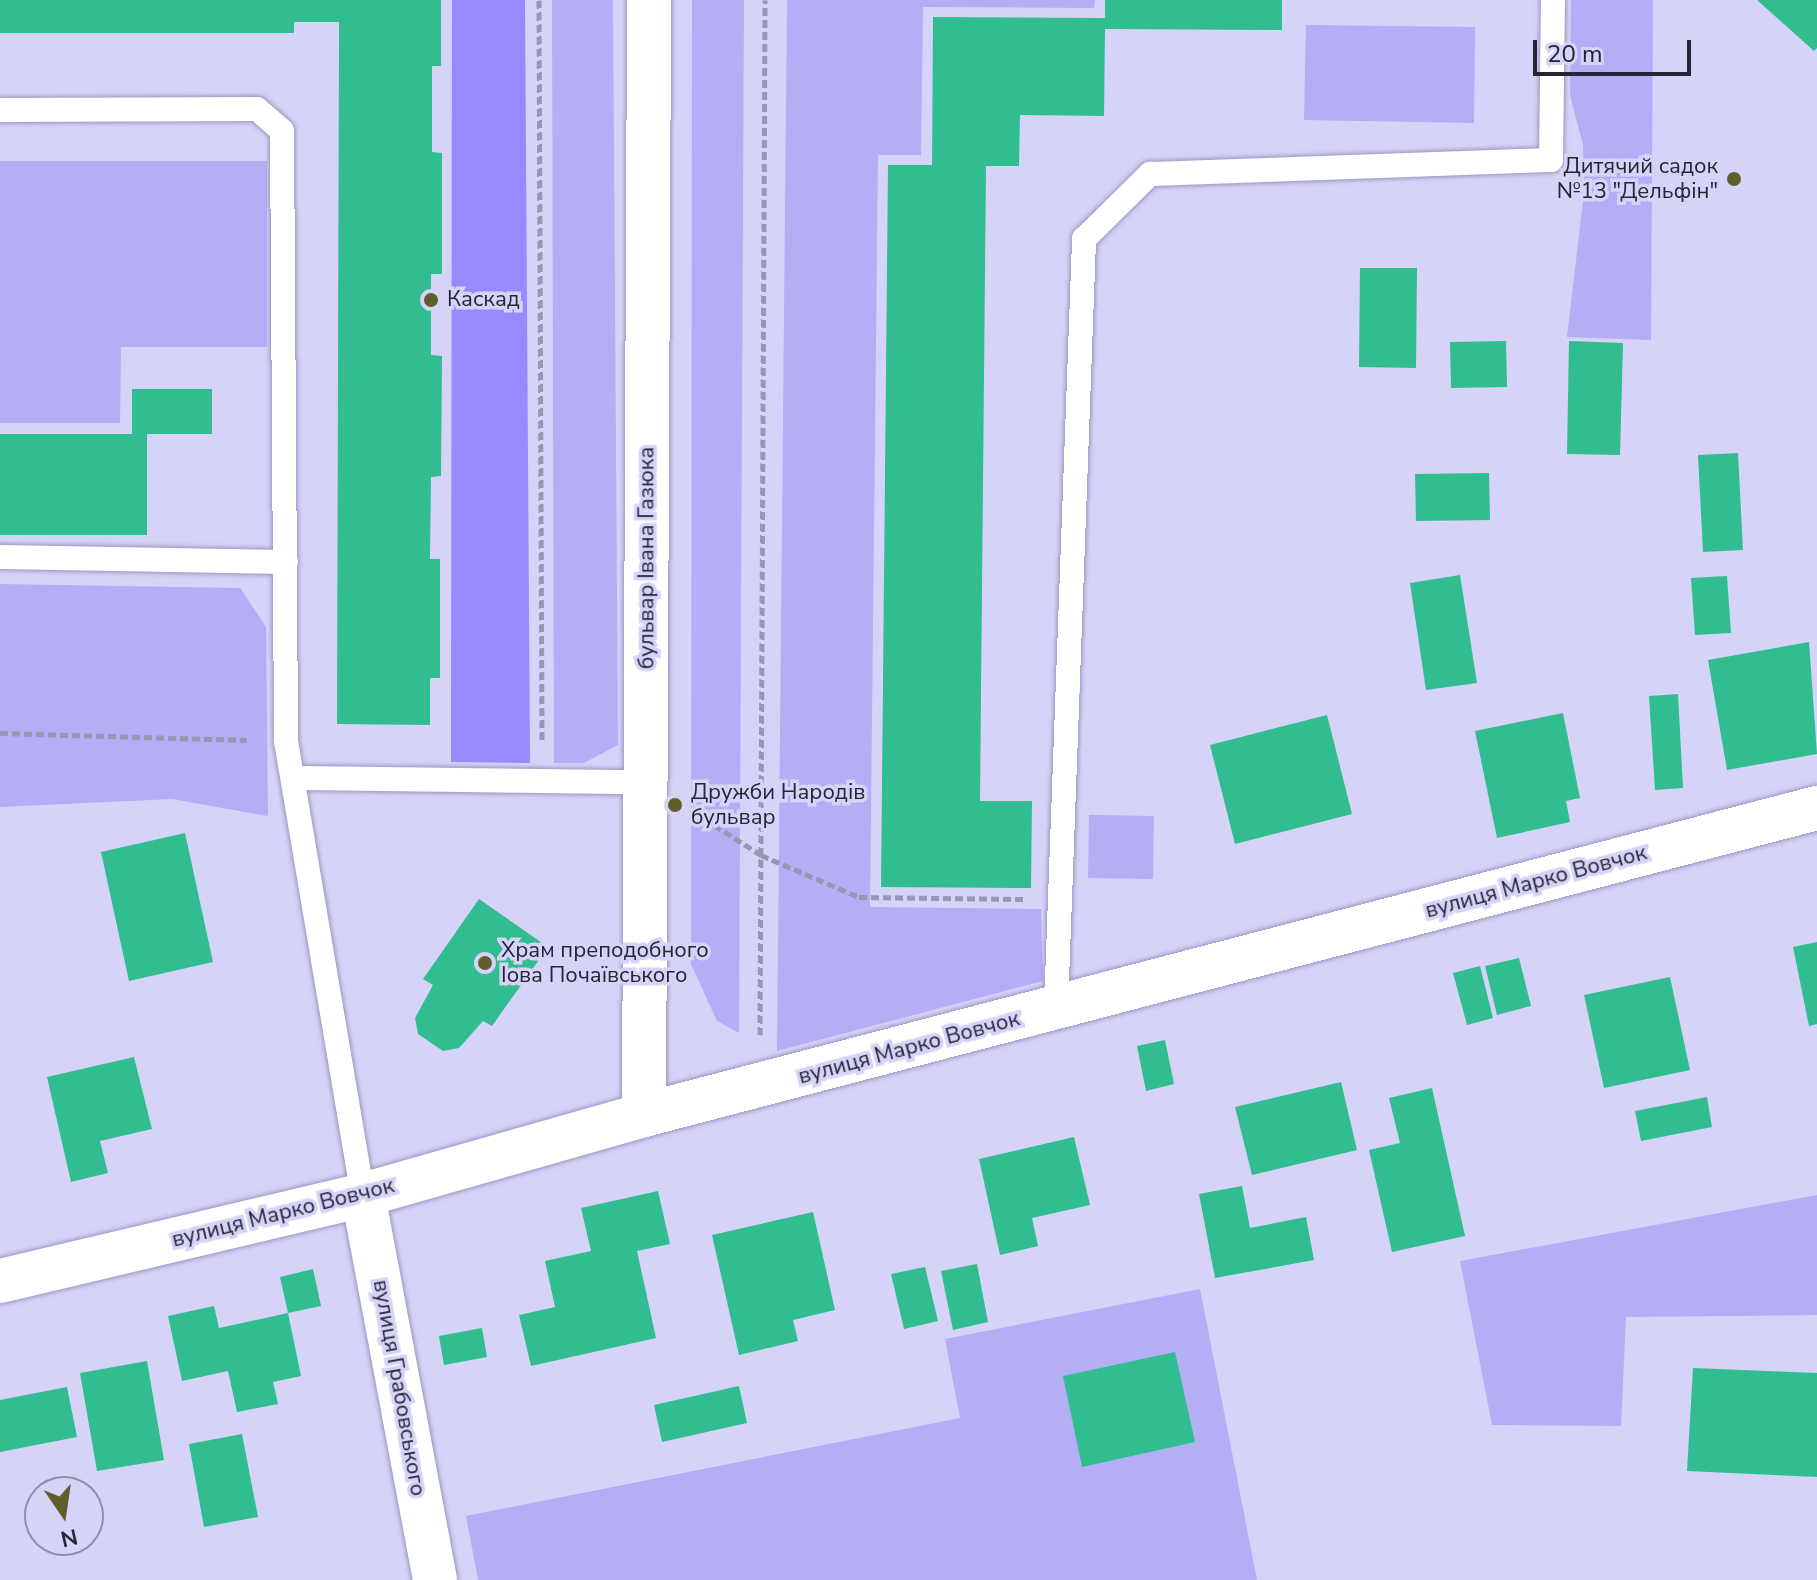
<!DOCTYPE html>
<meta charset="utf-8">
<style>
body{margin:0}
#map{position:relative;width:1817px;height:1580px;overflow:hidden;background:#d5d3f7;font-family:"Nunito Sans",sans-serif}
div>[style]{position:absolute}
.green>*{inset:0;background:#b3aef6}
.forest>*{inset:0;background:#9889fe}
.building>*{inset:0;background:#32bd91}
.path>*{height:5px;margin-top:-2.5px;transform-origin:0;background:repeating-linear-gradient(90deg,#9796b3 0 8px,transparent 0 12px)}
.roads{filter:drop-shadow(0 0 2px #9997c1) drop-shadow(0 0 2px #9997c1)}
.service>*{height:24px;margin:-12px;padding:0 12px;transform-origin:12px;border-radius:12px;background:#fff}
.minor>*{height:44px;margin:-22px;padding:0 22px;transform-origin:22px;border-radius:22px;background:#fff}
.dots>*{width:22px;height:22px;translate:-50% -50%;box-sizing:border-box;border:4px solid #d5d3f7;border-radius:50%}
span{translate:-50% -50%;white-space:nowrap;text-align:center;line-height:1.15;-webkit-text-stroke:7px #d5d3f7;paint-order:stroke}
.poi-label{font-size:22px;color:#262535}
.right{translate:-100% -50%;text-align:right}
.left{translate:0 -50%;text-align:left}
.street-label{font-size:22px;color:#262535}
.north{position:absolute;left:24px;top:1476px;width:80px;height:80px;box-sizing:border-box;background:#d5d3f7;border:2px solid #8f8da9;border-radius:50%;rotate:167deg;font-size:22px;font-weight:700;line-height:32px;text-align:center;color:#262535}
.north::after{content:'';display:block;margin:auto;width:28px;height:36px;background:#605e2b;clip-path:polygon(50% 0,100% 100%,50% 72%,0 100%)}
.scale{position:absolute;left:1533px;top:40px;width:158px;height:36px;box-sizing:border-box;border:4px solid #262535;border-top:0;padding-left:10px;font-size:24px;line-height:28px;white-space:nowrap;color:#262535;-webkit-text-stroke:6px #d5d3f7;paint-order:stroke}
</style>
<div id="map">
<div class="green">
<div style="clip-path:polygon(552px 0,613px 0,618px 745px,584px 763px,554px 763px)"></div>
<div style="clip-path:polygon(692px 0,744px 0,739px 1033px,717px 1021px,691px 964px)"></div>
<div style="clip-path:polygon(787px 0,1095px 0,1094px 8px,923px 7px,921px 155px,878px 155px,870px 907px,1041px 909px,1043px 981px,777px 1051px)"></div>
<div style="clip-path:polygon(1571px 0,1653px 0,1651px 340px,1567px 337px,1584px 192px,1583px 145px,1570px 95px)"></div>
<div style="clip-path:polygon(1306px 25px,1475px 27px,1474px 123px,1304px 120px)"></div>
<div style="clip-path:polygon(0 161px,267px 161px,267px 347px,121px 347px,120px 423px,0 423px)"></div>
<div style="clip-path:polygon(0 584px,240px 588px,266px 627px,268px 816px,172px 799px,0 807px)"></div>
<div style="clip-path:polygon(1089px 815px,1154px 816px,1153px 879px,1088px 878px)"></div>
<div style="clip-path:polygon(1817px 1195px,1817px 1315px,1626px 1317px,1621px 1426px,1492px 1425px,1460px 1261px)"></div>
<div style="clip-path:polygon(1200px 1289px,1257px 1580px,478px 1580px,466px 1516px,960px 1418px,945px 1339px)"></div>
</div>
<div class="forest">
<div style="clip-path:polygon(452px 0,525px 0,530px 763px,451px 762px)"></div>
</div>
<div class="building">
<div style="clip-path:polygon(0 0,441px 0,441px 66px,432px 66px,432px 152px,442px 153px,442px 274px,431px 274px,431px 355px,442px 356px,441px 476px,431px 477px,430px 559px,440px 559px,440px 678px,430px 678px,430px 725px,337px 724px,339px 22px,294px 22px,294px 33px,0 33px)"></div>
<div style="clip-path:polygon(1105px 0,1282px 0,1282px 30px,1105px 29px,1104px 116px,1020px 115px,1019px 166px,986px 166px,980px 801px,1032px 801px,1031px 888px,881px 887px,888px 165px,932px 165px,933px 17px,1105px 18px)"></div>
<div style="clip-path:polygon(1757px 0,1817px 0,1817px 48px,1814px 51px)"></div>
<div style="clip-path:polygon(1360px 268px,1417px 268px,1416px 368px,1359px 367px)"></div>
<div style="clip-path:polygon(1506px 341px,1507px 387px,1451px 388px,1450px 342px)"></div>
<div style="clip-path:polygon(1569px 341px,1623px 343px,1620px 455px,1567px 454px)"></div>
<div style="clip-path:polygon(132px 389px,212px 389px,212px 434px,147px 434px,147px 535px,0 535px,0 434px,132px 434px)"></div>
<div style="clip-path:polygon(1738px 453px,1743px 550px,1703px 552px,1698px 455px)"></div>
<div style="clip-path:polygon(1489px 473px,1490px 520px,1416px 521px,1415px 474px)"></div>
<div style="clip-path:polygon(1460px 575px,1477px 683px,1426px 690px,1410px 583px)"></div>
<div style="clip-path:polygon(1727px 576px,1731px 633px,1695px 635px,1691px 578px)"></div>
<div style="clip-path:polygon(1809px 642px,1817px 754px,1727px 770px,1708px 660px)"></div>
<div style="clip-path:polygon(1678px 694px,1683px 788px,1655px 790px,1649px 696px)"></div>
<div style="clip-path:polygon(1563px 713px,1580px 798px,1566px 801px,1570px 822px,1497px 838px,1475px 731px)"></div>
<div style="clip-path:polygon(1327px 715px,1352px 814px,1235px 844px,1210px 745px)"></div>
<div style="clip-path:polygon(185px 833px,213px 962px,129px 981px,101px 852px)"></div>
<div style="clip-path:polygon(479px 899px,548px 947px,492px 1026px,483px 1021px,459px 1048px,443px 1051px,418px 1034px,415px 1018px,433px 985px,423px 979px)"></div>
<div style="clip-path:polygon(1817px 942px,1817px 1024px,1809px 1026px,1793px 947px)"></div>
<div style="clip-path:polygon(1519px 958px,1531px 1006px,1497px 1015px,1485px 966px)"></div>
<div style="clip-path:polygon(1480px 966px,1493px 1018px,1467px 1025px,1453px 973px)"></div>
<div style="clip-path:polygon(1670px 977px,1690px 1070px,1604px 1088px,1584px 995px)"></div>
<div style="clip-path:polygon(1165px 1040px,1174px 1084px,1146px 1091px,1137px 1046px)"></div>
<div style="clip-path:polygon(134px 1057px,152px 1129px,100px 1141px,108px 1173px,71px 1182px,47px 1077px)"></div>
<div style="clip-path:polygon(1341px 1082px,1357px 1150px,1252px 1175px,1235px 1107px)"></div>
<div style="clip-path:polygon(1432px 1088px,1465px 1236px,1392px 1252px,1369px 1150px,1400px 1143px,1389px 1098px)"></div>
<div style="clip-path:polygon(1707px 1097px,1712px 1127px,1641px 1141px,1635px 1111px)"></div>
<div style="clip-path:polygon(1074px 1137px,1090px 1205px,1032px 1218px,1038px 1246px,1000px 1255px,979px 1159px)"></div>
<div style="clip-path:polygon(1242px 1186px,1250px 1228px,1306px 1217px,1314px 1260px,1215px 1278px,1199px 1194px)"></div>
<div style="clip-path:polygon(658px 1191px,670px 1244px,637px 1251px,656px 1338px,531px 1366px,519px 1315px,555px 1307px,545px 1261px,591px 1251px,581px 1208px)"></div>
<div style="clip-path:polygon(813px 1212px,835px 1310px,793px 1320px,798px 1341px,739px 1355px,712px 1235px)"></div>
<div style="clip-path:polygon(977px 1264px,988px 1322px,953px 1330px,941px 1271px)"></div>
<div style="clip-path:polygon(925px 1267px,938px 1321px,904px 1329px,891px 1274px)"></div>
<div style="clip-path:polygon(313px 1269px,321px 1306px,288px 1313px,280px 1277px)"></div>
<div style="clip-path:polygon(214px 1306px,219px 1328px,288px 1313px,301px 1376px,273px 1382px,278px 1404px,237px 1412px,228px 1371px,182px 1381px,168px 1316px)"></div>
<div style="clip-path:polygon(482px 1328px,487px 1357px,444px 1365px,439px 1336px)"></div>
<div style="clip-path:polygon(1175px 1352px,1195px 1442px,1082px 1467px,1063px 1376px)"></div>
<div style="clip-path:polygon(147px 1361px,164px 1460px,97px 1471px,80px 1373px)"></div>
<div style="clip-path:polygon(1693px 1368px,1817px 1373px,1817px 1477px,1687px 1471px)"></div>
<div style="clip-path:polygon(739px 1386px,747px 1423px,662px 1442px,654px 1405px)"></div>
<div style="clip-path:polygon(67px 1387px,77px 1437px,0 1452px,0 1400px)"></div>
<div style="clip-path:polygon(242px 1434px,258px 1517px,204px 1527px,189px 1444px)"></div>
</div>
<div class="path">
<div style="left:539px;top:0;width:743px;rotate:89.77deg"></div>
<div style="left:0;top:733px;width:247px;rotate:1.6deg"></div>
<div style="left:694px;top:812px;width:80px;rotate:32.7deg"></div>
<div style="left:761px;top:855px;width:107px;rotate:23.2deg"></div>
<div style="left:859px;top:897px;width:164px;rotate:0.7deg"></div>
<div style="left:760px;top:1035px;width:1035px;rotate:-89.72deg"></div>
</div>
<div class="roads">
<div class="service">
<div style="left:0;top:110px;width:257px;rotate:-0.2deg"></div>
<div style="left:257px;top:109px;width:33px;rotate:41deg"></div>
<div style="left:282px;top:131px;width:610px;rotate:89.62deg"></div>
<div style="left:286px;top:741px;width:460px;rotate:80.4deg"></div>
<div style="left:0;top:557px;width:286px;rotate:1deg"></div>
<div style="left:295px;top:778px;width:350px;rotate:0.7deg"></div>
<div style="left:1056px;top:1008px;width:770px;rotate:-87.91deg"></div>
<div style="left:1084px;top:239px;width:93px;rotate:-44.6deg"></div>
<div style="left:1150px;top:174px;width:401px;rotate:-2deg"></div>
<div style="left:1551px;top:160px;width:160px;rotate:-89.3deg"></div>
</div>
<div class="minor">
<div style="left:644px;top:1115px;width:1115px;rotate:-89.74deg"></div>
<div style="left:363px;top:1195px;width:392px;rotate:79.4deg"></div>
<div style="left:0;top:1281px;width:373px;rotate:-13.3deg"></div>
<div style="left:363px;top:1195px;width:292px;rotate:-15.9deg"></div>
<div style="left:644px;top:1115px;width:1213px;rotate:-14.67deg"></div>
</div>
</div>
<div class="dots">
<div style="left:1734px;top:179px;background:#605e2b"></div>
<div style="left:431px;top:300px;background:#605e2b"></div>
<div style="left:675px;top:805px;background:#605e2b"></div>
<div style="left:485px;top:963px;background:#605e2b"></div>
</div>
<div class="poi-label">
<span class="right" style="left:1718px;top:179px">Дитячий садок<br>№13 "Дельфін"</span>
<span class="left" style="left:447px;top:300px">Каскад</span>
<span class="left" style="left:691px;top:805px">Дружби Народів<br>бульвар</span>
<span class="left" style="left:501px;top:963px">Храм преподобного<br>Іова Почаївського</span>
</div>
<div class="street-label">
<span style="left:647px;top:558px;rotate:-90deg">бульвар Івана Газюка</span>
<span style="left:1536px;top:882px;rotate:-15deg">вулиця Марко Вовчок</span>
<span style="left:909px;top:1048px;rotate:-15deg">вулиця Марко Вовчок</span>
<span style="left:283px;top:1213px;rotate:-14deg">вулиця Марко Вовчок</span>
<span style="left:399px;top:1388px;rotate:80deg">вулиця Грабовського</span>
</div>
<div class="north">N</div>
<div class="scale">20 m</div>
</div>
